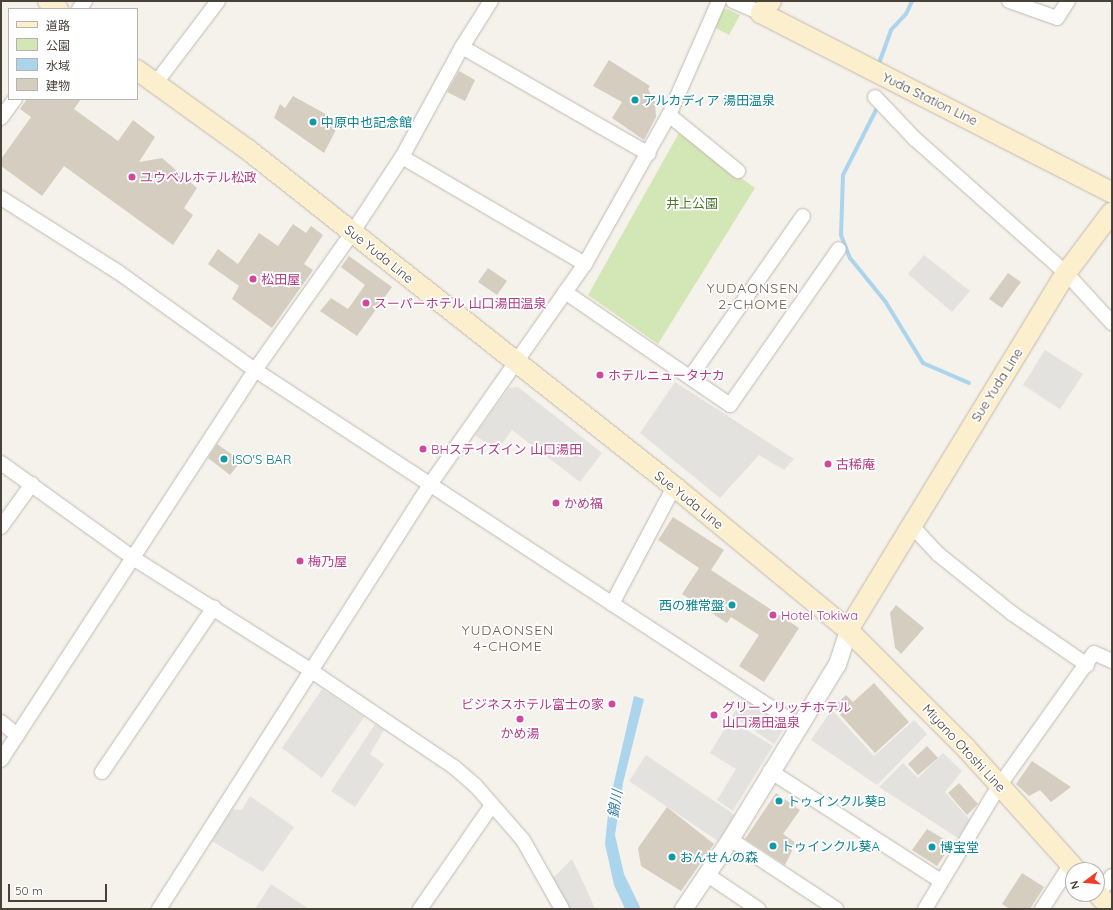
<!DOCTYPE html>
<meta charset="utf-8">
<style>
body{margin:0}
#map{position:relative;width:1113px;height:910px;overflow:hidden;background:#f5f1eb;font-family:Quicksand,"Noto Sans JP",sans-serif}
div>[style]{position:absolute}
.green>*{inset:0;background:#d3e6b6}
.parking>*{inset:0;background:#e4e2df}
.water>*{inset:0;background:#abd5ed}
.stream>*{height:4px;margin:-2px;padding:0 2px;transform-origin:2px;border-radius:2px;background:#abd5ed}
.building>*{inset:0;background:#d6cdc1}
.roads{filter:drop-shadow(0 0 1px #c0b9ae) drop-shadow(0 0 1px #c0b9ae)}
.minor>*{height:14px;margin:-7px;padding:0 7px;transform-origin:7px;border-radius:7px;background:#fff}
.tertiary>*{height:17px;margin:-8.5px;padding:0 8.5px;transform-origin:8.5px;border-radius:8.5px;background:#fff}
.secondary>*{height:20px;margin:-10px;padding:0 10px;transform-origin:10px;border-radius:10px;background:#fcefce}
.dots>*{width:11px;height:11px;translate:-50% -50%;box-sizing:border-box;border:2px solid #fff;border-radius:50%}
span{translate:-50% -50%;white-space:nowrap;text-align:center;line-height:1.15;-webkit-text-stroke:3.5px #fff;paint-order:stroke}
.street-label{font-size:13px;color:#494239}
.culture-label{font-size:13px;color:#0d838f}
.left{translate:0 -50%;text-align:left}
.right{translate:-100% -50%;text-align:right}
.hotel-label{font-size:13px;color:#b23c85}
.park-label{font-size:13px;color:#4e782f}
.neighbourhood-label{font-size:14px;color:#6b5f51;letter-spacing:1px}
.water-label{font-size:14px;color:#357ca8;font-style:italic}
.frame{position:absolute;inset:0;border:2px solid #494239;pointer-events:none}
.legend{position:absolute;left:8px;top:8px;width:130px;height:92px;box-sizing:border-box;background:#fff;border:1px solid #b6b3b0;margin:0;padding:5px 7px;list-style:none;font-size:12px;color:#494239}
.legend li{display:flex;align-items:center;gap:8px;height:20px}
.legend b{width:20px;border:1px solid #b6b3b0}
.north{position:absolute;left:1065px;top:862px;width:40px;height:40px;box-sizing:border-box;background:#fff;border:1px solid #b6b3b0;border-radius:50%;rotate:254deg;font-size:11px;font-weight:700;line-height:16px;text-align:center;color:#494239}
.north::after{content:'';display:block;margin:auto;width:14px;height:18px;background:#ee3d28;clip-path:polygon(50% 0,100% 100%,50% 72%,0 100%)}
.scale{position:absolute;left:8px;top:884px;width:99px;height:18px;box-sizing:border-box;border:2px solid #494239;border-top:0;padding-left:5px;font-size:12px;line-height:14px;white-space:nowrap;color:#494239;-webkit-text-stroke:3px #fff;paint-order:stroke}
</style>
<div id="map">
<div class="green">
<div style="clip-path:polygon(727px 9px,740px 15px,729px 35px,714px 27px,722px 10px)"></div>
<div style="clip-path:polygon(679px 133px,755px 188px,658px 344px,588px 295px)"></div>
</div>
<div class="parking">
<div style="clip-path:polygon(924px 255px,970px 291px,952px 312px,908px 274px)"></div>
<div style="clip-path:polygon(1045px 350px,1083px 374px,1060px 409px,1023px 385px)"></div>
<div style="clip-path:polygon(675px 382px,794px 459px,784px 470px,759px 455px,720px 498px,640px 433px)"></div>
<div style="clip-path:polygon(518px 387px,602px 453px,580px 482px,512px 430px,497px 451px,475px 435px,509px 388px)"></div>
<div style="clip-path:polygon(322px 689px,364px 717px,322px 778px,282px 748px)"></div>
<div style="clip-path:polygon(745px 696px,787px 724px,774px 744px,732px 716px)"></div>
<div style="clip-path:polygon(832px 710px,874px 756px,914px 720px,927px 734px,877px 785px,811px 740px)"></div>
<div style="clip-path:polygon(730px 720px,773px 746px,733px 811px,717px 800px,736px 769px,710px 753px)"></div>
<div style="clip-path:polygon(375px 724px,384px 730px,370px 754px,384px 764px,355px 807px,331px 791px)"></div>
<div style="clip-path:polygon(943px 753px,962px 771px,945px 792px,970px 820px,958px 838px,879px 787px,903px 763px,918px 778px)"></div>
<div style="clip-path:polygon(646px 755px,735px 815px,718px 841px,629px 781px)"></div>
<div style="clip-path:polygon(250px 796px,294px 827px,263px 872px,212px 841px,233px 809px,242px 810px)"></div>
<div style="clip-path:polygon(572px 859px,584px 884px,595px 909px,568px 909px,553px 878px)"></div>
<div style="clip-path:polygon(271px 884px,309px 909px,255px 909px)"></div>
</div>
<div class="water">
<div style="clip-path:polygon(634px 696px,644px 699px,623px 783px,615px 835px,624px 874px,641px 909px,625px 909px,614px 885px,605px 844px,609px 804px)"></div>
</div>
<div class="stream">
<div style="left:878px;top:66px;width:38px;rotate:-70deg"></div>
<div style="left:891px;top:30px;width:22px;rotate:-47deg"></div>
<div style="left:906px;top:14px;width:14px;rotate:-65deg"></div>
<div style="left:876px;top:110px;width:73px;rotate:116.9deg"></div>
<div style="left:843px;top:175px;width:60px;rotate:91.9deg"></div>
<div style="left:841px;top:235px;width:25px;rotate:69deg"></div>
<div style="left:850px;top:258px;width:55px;rotate:50.9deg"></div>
<div style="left:885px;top:301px;width:73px;rotate:58.5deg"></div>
<div style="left:923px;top:363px;width:50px;rotate:23.5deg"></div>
</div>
<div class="building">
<div style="clip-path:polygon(609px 60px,650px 86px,648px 89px,655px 102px,656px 117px,644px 140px,612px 118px,622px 102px,593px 86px)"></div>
<div style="clip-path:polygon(459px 71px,475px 80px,465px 101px,447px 92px)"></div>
<div style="clip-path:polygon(293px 96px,340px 122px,324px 153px,274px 118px,280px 104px,285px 108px)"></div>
<div style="clip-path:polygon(27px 99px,81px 99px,74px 109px,118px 141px,133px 120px,155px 137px,139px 162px,162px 158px,197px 188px,184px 208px,193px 215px,173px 245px,64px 166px,42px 196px,1px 166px,1px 159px,31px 117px,20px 109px)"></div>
<div style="clip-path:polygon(293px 224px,306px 233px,311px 226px,323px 235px,304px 264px,313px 270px,272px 328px,232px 299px,239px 286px,208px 264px,218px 249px,238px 264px,259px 233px,278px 246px)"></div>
<div style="clip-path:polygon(349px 256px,392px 287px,357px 336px,320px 311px,331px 298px,348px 309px,365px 285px,341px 267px)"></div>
<div style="clip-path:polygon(488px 268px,507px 281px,497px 295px,478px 282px)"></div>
<div style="clip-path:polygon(1008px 273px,1021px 282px,1002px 308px,989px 299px)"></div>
<div style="clip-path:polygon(217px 444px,241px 461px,230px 475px,208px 458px)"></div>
<div style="clip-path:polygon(673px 517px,724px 550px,711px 570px,799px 628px,764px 682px,739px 666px,759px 635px,731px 617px,727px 623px,682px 594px,699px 568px,658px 540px)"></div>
<div style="clip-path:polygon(896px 605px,924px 628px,901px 654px,895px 648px,890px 613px)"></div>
<div style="clip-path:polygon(874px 683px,909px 722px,875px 753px,833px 707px,846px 695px,853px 702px)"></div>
<div style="clip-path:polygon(927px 746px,938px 758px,918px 775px,908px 764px)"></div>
<div style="clip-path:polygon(1032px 761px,1071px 787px,1051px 802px,1040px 790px,1029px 796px,1016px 784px)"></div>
<div style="clip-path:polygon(959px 783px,978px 804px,967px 815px,948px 793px)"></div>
<div style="clip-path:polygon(776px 793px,800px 810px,783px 834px,796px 843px,785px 865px,745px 839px)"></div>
<div style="clip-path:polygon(667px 807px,714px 844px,681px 891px,641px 866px,638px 848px)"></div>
<div style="clip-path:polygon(927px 829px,952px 844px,937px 866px,912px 850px)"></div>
<div style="clip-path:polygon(1022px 873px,1044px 887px,1030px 909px,1010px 909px,1002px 904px)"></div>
</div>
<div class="roads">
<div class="minor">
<div style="left:733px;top:1px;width:30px;rotate:23deg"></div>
<div style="left:1009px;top:1px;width:51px;rotate:19.5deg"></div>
<div style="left:1057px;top:18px;width:20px;rotate:-57deg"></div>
<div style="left:79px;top:9px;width:10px;rotate:-53deg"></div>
<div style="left:462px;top:47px;width:215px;rotate:29.8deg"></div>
<div style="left:155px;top:84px;width:104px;rotate:-52.8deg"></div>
<div style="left:875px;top:97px;width:58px;rotate:46.4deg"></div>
<div style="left:915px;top:139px;width:202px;rotate:41.6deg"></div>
<div style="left:1066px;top:273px;width:68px;rotate:47.4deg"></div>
<div style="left:669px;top:115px;width:89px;rotate:39.1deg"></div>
<div style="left:1px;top:118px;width:24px;rotate:-54deg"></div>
<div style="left:402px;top:157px;width:212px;rotate:30.3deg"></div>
<div style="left:1px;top:198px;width:138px;rotate:32.3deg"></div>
<div style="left:118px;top:272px;width:168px;rotate:35.6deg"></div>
<div style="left:255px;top:370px;width:650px;rotate:33.2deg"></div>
<div style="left:565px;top:292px;width:200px;rotate:34.4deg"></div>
<div style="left:730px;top:405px;width:190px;rotate:-55.1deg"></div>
<div style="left:691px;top:376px;width:195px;rotate:-55deg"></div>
<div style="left:1px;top:463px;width:163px;rotate:35.7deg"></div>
<div style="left:133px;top:558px;width:209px;rotate:32.3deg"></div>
<div style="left:310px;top:670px;width:174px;rotate:34deg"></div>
<div style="left:454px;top:767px;width:28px;rotate:41deg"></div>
<div style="left:475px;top:785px;width:73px;rotate:48.9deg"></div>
<div style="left:523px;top:840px;width:79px;rotate:60.5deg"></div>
<div style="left:911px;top:525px;width:40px;rotate:47deg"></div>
<div style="left:938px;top:554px;width:96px;rotate:38.7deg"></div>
<div style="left:1013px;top:614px;width:90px;rotate:34.6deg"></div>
<div style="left:1px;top:527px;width:53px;rotate:-54.2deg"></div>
<div style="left:612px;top:604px;width:132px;rotate:-62.1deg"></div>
<div style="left:1px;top:722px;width:21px;rotate:39deg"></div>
<div style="left:1px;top:760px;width:465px;rotate:-56.9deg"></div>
<div style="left:255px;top:370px;width:168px;rotate:-54.7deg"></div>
<div style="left:352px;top:233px;width:91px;rotate:-56.7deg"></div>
<div style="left:402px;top:157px;width:125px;rotate:-61.4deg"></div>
<div style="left:462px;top:47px;width:54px;rotate:-57.8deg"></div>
<div style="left:770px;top:771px;width:203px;rotate:32.8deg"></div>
<div style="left:102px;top:772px;width:199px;rotate:-55.8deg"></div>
<div style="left:730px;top:839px;width:127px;rotate:33.4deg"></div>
<div style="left:706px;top:874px;width:63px;rotate:33.9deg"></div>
<div style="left:1098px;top:894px;width:23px;rotate:-52deg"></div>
<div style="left:159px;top:909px;width:505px;rotate:-57.44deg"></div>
<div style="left:431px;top:483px;width:268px;rotate:-54.9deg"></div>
<div style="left:585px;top:264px;width:171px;rotate:-60.6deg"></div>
<div style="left:669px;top:115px;width:124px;rotate:-66.3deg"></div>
<div style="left:420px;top:909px;width:126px;rotate:-55.3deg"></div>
<div style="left:925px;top:909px;width:144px;rotate:-59deg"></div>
<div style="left:999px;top:786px;width:163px;rotate:-54.5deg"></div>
<div style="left:1094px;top:653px;width:20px;rotate:24deg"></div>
<div style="left:1042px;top:909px;width:54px;rotate:-57.2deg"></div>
</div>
<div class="tertiary">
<div style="left:683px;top:909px;width:84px;rotate:-56.1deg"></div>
<div style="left:730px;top:839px;width:205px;rotate:-58.6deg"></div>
<div style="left:837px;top:664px;width:36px;rotate:-72deg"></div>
</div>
<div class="secondary">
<div style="left:48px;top:1px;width:13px;rotate:39deg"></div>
<div style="left:771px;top:1px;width:16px;rotate:130deg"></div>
<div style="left:761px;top:13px;width:394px;rotate:27.1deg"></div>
<div style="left:137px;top:70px;width:135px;rotate:35.7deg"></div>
<div style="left:247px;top:149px;width:547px;rotate:38.32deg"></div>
<div style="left:676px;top:488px;width:223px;rotate:39.5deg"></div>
<div style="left:848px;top:630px;width:167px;rotate:45deg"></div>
<div style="left:966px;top:748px;width:164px;rotate:48deg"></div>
<div style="left:848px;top:630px;width:418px;rotate:-58.6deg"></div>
<div style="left:1066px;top:273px;width:76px;rotate:-53deg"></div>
<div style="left:1097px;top:893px;width:22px;rotate:47deg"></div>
</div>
</div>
<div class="dots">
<div style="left:635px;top:100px;background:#0f9aa8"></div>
<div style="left:313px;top:122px;background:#0f9aa8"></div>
<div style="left:132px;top:177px;background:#d1479c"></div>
<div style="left:253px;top:279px;background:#d1479c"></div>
<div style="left:366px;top:303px;background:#d1479c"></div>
<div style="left:600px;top:375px;background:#d1479c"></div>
<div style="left:423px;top:449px;background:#d1479c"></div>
<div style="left:224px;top:459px;background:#0f9aa8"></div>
<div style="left:828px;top:464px;background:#d1479c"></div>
<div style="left:556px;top:503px;background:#d1479c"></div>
<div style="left:300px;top:561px;background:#d1479c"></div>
<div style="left:732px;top:605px;background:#0f9aa8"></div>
<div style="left:773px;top:615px;background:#d1479c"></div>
<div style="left:612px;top:704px;background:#d1479c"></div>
<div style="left:714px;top:715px;background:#d1479c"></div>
<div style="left:520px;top:719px;background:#d1479c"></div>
<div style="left:779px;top:801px;background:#0f9aa8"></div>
<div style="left:773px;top:846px;background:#0f9aa8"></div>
<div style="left:932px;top:847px;background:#0f9aa8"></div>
<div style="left:672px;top:857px;background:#0f9aa8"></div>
</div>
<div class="street-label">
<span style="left:930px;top:99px;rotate:26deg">Yuda Station Line</span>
<span style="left:379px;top:254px;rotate:39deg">Sue Yuda Line</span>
<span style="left:997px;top:385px;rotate:-58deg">Sue Yuda Line</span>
<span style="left:689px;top:500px;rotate:39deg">Sue Yuda Line</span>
<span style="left:964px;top:748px;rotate:47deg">Miyano Otoshi Line</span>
</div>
<div class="culture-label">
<span class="left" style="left:643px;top:100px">アルカディア 湯田温泉</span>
<span class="left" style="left:321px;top:122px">中原中也記念館</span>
<span class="left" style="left:232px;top:459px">ISO'S BAR</span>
<span class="right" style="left:724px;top:605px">西の雅常盤</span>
<span class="left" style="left:787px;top:801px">トゥインクル葵B</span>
<span class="left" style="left:781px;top:846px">トゥインクル葵A</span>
<span class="left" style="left:940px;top:847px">博宝堂</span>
<span class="left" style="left:680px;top:857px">おんせんの森</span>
</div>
<div class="hotel-label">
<span class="left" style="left:140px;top:177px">ユウベルホテル松政</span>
<span class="left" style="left:261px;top:279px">松田屋</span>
<span class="left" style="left:374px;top:303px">スーパーホテル 山口湯田温泉</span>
<span class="left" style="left:608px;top:375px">ホテルニュータナカ</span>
<span class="left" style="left:431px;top:449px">BHステイズイン 山口湯田</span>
<span class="left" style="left:836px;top:464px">古稀庵</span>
<span class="left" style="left:564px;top:503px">かめ福</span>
<span class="left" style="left:308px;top:561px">梅乃屋</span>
<span class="left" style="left:781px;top:615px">Hotel Tokiwa</span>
<span class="right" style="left:604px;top:704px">ビジネスホテル富士の家</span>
<span class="left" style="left:722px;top:715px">グリーンリッチホテル<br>山口湯田温泉</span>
<span style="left:520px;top:733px">かめ湯</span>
</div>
<div class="park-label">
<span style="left:692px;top:203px">井上公園</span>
</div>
<div class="neighbourhood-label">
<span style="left:753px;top:296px">YUDAONSEN<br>2-CHOME</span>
<span style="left:508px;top:638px">YUDAONSEN<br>4-CHOME</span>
</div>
<div class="water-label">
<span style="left:615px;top:804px;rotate:-81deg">錦川</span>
</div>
<div class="frame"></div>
<ul class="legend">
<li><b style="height:5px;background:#fcefce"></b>道路</li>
<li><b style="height:11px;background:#d3e6b6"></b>公園</li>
<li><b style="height:11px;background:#abd5ed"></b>水域</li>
<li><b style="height:11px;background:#d6cdc1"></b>建物</li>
</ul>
<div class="north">N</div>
<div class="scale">50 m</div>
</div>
